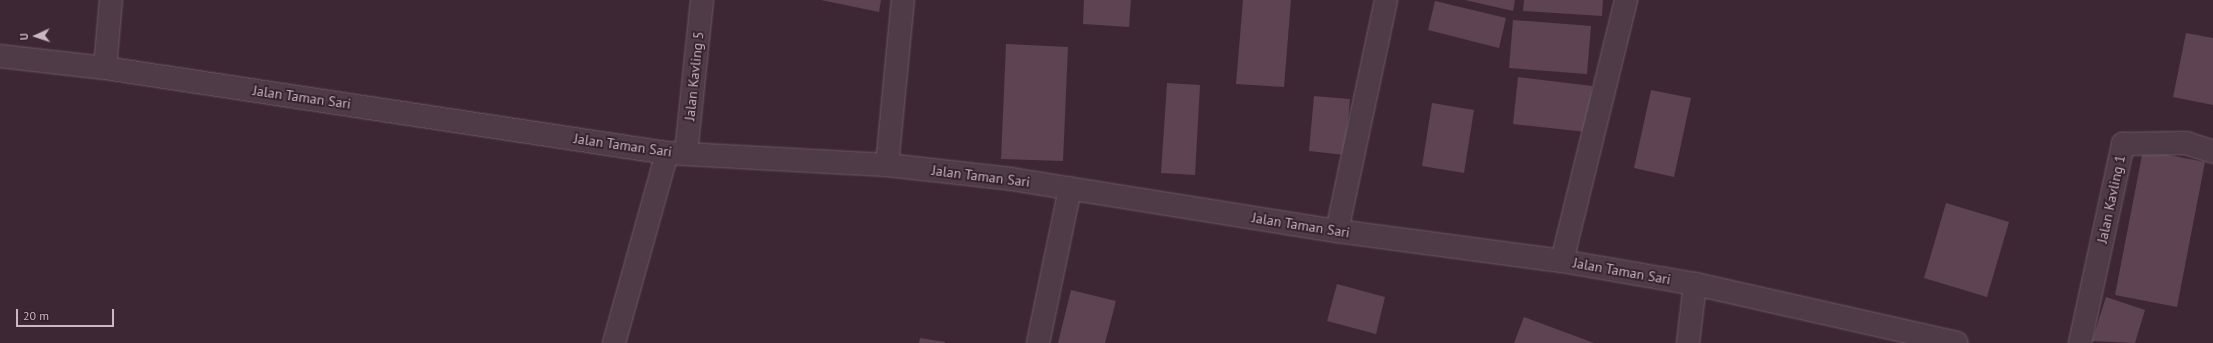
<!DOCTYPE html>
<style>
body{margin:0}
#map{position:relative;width:2213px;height:343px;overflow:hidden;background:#3e2735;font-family:"PT Sans",sans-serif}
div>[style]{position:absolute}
.building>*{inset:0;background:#5e4353}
.roads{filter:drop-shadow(0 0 1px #6c5964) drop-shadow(0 0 1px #6c5964)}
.minor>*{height:22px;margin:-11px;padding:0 11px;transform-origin:11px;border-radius:11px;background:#4e3b47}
.tertiary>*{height:22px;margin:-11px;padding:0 11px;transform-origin:11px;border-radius:11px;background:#4e3b47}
span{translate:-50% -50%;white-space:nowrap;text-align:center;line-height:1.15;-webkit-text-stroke:3.5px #341f2c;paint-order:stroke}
.street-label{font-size:14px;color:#c9b7c1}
.north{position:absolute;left:16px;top:16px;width:40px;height:40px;-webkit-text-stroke:3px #341f2c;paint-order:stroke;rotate:267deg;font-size:11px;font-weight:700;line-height:16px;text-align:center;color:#c9b7c1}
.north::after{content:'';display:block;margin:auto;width:14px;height:18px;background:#c9b7c1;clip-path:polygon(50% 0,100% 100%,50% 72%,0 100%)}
.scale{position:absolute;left:16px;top:309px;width:98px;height:18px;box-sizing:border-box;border:2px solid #c9b7c1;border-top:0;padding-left:5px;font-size:12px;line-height:14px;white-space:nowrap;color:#c9b7c1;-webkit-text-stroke:3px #341f2c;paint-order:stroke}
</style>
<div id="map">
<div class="building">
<div style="clip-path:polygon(821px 0,881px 0,879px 12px)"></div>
<div style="clip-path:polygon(1084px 0,1131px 0,1129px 27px,1083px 24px)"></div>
<div style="clip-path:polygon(1243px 0,1291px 0,1284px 87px,1236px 84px)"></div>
<div style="clip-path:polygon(1465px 0,1515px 0,1513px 11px)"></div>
<div style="clip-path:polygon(1524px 0,1603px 0,1602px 16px,1523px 11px)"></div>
<div style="clip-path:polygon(1435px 1px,1506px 18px,1499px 48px,1428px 30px)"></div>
<div style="clip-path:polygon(1513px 20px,1591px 26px,1587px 74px,1509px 68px)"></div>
<div style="clip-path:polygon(2186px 33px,2213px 38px,2213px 105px,2173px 97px)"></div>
<div style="clip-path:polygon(1006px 44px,1068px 47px,1063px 161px,1001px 159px)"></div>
<div style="clip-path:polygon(1518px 77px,1592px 86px,1587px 132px,1513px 124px)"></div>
<div style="clip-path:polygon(1167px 83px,1200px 85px,1195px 175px,1161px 173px)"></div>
<div style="clip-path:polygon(1651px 90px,1691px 98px,1674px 177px,1634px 168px)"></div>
<div style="clip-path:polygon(1314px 96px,1350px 99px,1345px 155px,1309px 151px)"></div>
<div style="clip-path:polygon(1432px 103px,1474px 110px,1464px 173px,1422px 166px)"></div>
<div style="clip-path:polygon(2143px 150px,2205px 162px,2177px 307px,2115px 295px)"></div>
<div style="clip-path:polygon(1946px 203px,2009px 222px,1987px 297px,1924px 278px)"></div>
<div style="clip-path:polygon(1337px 284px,1385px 297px,1376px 334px,1327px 321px)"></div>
<div style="clip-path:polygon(1071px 290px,1116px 301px,1105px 343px,1058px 343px)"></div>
<div style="clip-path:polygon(2106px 297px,2145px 310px,2135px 343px,2092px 341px)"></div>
<div style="clip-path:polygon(1524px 317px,1594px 343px,1514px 343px)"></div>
<div style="clip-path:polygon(920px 338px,945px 342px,945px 343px,919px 343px)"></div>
</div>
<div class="roads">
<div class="minor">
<div style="left:686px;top:153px;width:154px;rotate:-84deg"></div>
<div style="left:887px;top:165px;width:166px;rotate:-84.5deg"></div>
<div style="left:1337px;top:231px;width:236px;rotate:-78deg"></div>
<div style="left:1562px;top:261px;width:269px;rotate:-76.2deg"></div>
<div style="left:614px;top:343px;width:197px;rotate:-74.4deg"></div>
<div style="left:1038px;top:343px;width:158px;rotate:-78.3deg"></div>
<div style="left:1688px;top:343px;width:59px;rotate:-83.2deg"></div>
<div style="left:2080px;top:343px;width:204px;rotate:-77.8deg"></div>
<div style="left:2123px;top:144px;width:63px;rotate:-0.9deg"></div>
<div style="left:2186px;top:143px;width:28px;rotate:18deg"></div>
</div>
<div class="tertiary">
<div style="left:0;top:56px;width:106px;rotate:6.5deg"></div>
<div style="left:105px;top:68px;width:568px;rotate:8.6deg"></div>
<div style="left:667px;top:153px;width:220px;rotate:3.1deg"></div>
<div style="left:887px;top:165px;width:125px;rotate:6.4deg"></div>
<div style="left:1011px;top:179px;width:330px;rotate:9.1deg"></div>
<div style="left:1337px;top:231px;width:227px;rotate:7.6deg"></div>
<div style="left:1562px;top:261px;width:135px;rotate:9.8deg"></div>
<div style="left:1695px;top:284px;width:268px;rotate:12.7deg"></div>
<div style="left:105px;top:68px;width:68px;rotate:-85deg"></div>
</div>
</div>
<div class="street-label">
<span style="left:694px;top:76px;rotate:-84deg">Jalan Kavling 5</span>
<span style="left:302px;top:97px;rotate:8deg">Jalan Taman Sari</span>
<span style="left:623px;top:145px;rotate:8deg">Jalan Taman Sari</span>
<span style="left:981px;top:176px;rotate:7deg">Jalan Taman Sari</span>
<span style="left:2111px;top:199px;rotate:-78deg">Jalan Kavling 1</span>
<span style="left:1301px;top:225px;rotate:9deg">Jalan Taman Sari</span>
<span style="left:1622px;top:271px;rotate:10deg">Jalan Taman Sari</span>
</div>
<div class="north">U</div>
<div class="scale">20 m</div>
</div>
